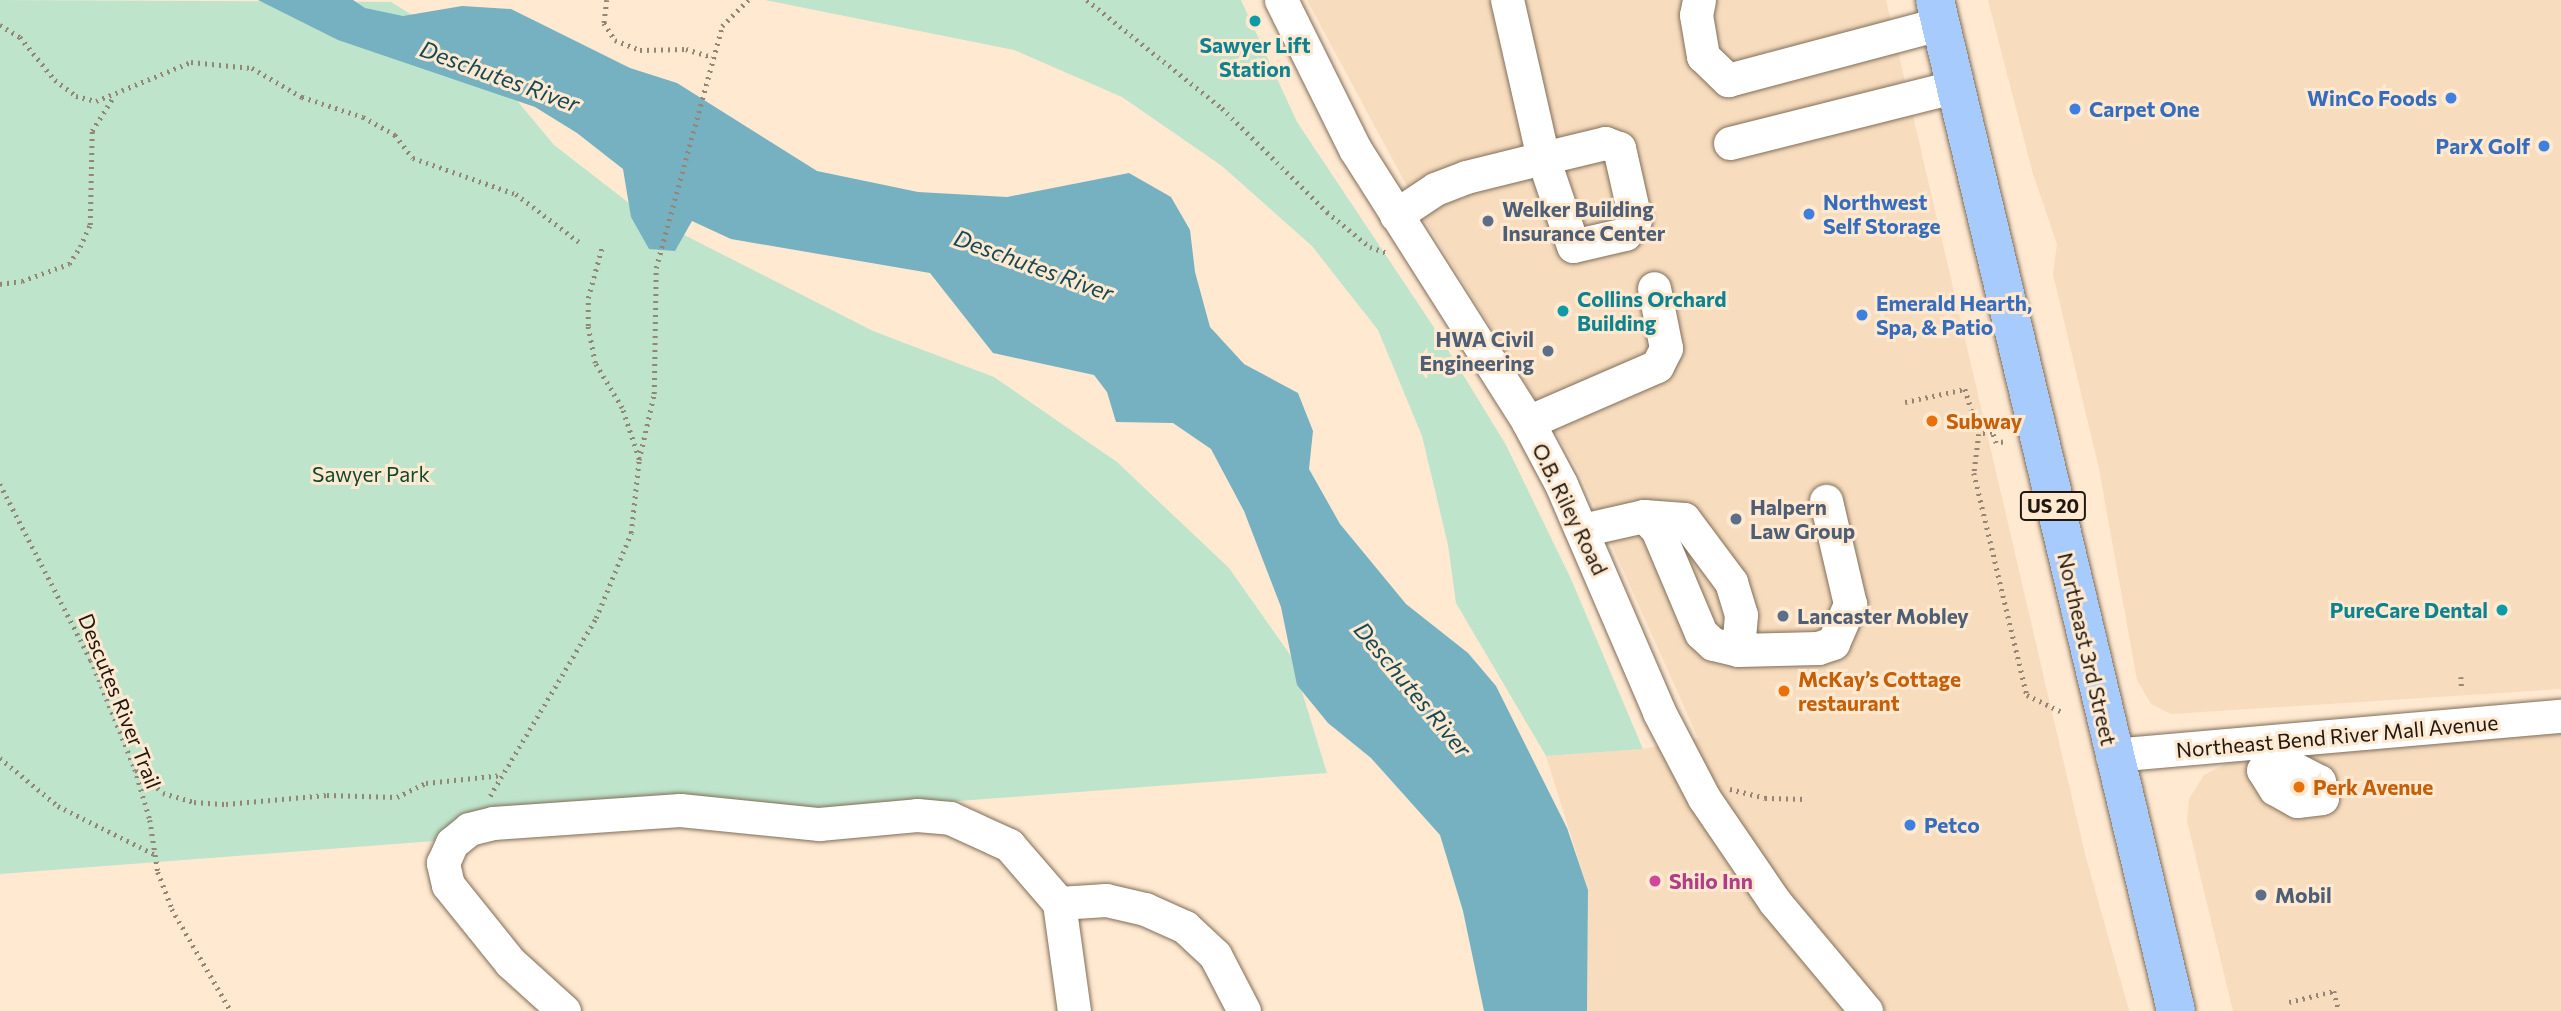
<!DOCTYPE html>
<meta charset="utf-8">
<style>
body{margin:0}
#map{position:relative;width:2561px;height:1011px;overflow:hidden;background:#ffe9d1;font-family:Commissioner,sans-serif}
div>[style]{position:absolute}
.built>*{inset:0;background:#f7dcbe}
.green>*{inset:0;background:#bfe4cc}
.water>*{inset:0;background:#75b1c1}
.path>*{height:4.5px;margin-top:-2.25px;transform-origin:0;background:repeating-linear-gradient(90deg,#948575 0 2px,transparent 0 7px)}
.roads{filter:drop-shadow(0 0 2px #816e59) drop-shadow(0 0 2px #816e59)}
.minor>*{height:33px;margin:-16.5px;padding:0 16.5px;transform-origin:16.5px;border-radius:16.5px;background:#fff}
.major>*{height:38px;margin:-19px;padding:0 19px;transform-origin:19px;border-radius:19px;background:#a7cbfd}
.dots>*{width:19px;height:19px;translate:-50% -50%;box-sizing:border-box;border:4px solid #ffe9d1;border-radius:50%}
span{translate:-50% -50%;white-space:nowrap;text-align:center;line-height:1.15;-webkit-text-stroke:6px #ffe9d1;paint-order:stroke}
.shield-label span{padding:2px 5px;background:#ffe9d1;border:2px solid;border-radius:5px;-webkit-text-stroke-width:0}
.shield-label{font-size:19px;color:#201810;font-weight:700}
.culture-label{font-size:21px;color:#0d838f;font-weight:700}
.left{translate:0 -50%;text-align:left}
.right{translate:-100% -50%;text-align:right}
.shop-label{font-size:21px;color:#366cbe;font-weight:700}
.service-label{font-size:21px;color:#4e5e75;font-weight:700}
.food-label{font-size:21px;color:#c56008;font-weight:700}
.park-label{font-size:21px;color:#10492d}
.street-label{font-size:21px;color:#201810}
.hotel-label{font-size:21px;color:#b23c85;font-weight:700}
.water-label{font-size:23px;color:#144955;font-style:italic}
</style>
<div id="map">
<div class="built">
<div style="clip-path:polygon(1307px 0,1886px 0,2085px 854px,2129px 1011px,1587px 1011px,1588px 890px,1546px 756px,1643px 749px,1698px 738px,1578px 469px,1425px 220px)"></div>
<div style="clip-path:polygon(1988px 0,2561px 0,2561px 689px,2171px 714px,2151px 704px,2137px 680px,2099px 469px,2053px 274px,2057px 244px,2033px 174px)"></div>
<div style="clip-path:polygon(2561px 730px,2561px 1011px,2233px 1011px,2187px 821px,2189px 799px,2204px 775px,2234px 760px)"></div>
</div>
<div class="green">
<div style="clip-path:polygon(0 0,391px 2px,480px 56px,554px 145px,643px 214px,873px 331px,994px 377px,1117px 462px,1229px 568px,1291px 656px,1327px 773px,0 874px)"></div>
<div style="clip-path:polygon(765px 0,1241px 0,1297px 122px,1437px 332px,1506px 445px,1571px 579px,1643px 749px,1546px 756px,1456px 603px,1448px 545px,1422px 436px,1378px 330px,1312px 246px,1222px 166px,1122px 97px,1014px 50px)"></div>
</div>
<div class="water">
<div style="clip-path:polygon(258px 0,353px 0,365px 8px,403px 16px,462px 6px,511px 9px,630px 68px,677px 83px,817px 171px,918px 192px,1007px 197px,1129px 173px,1171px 197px,1190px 230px,1195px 272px,1210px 327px,1244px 364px,1298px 393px,1313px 431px,1309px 469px,1340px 524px,1406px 604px,1468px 653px,1496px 686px,1567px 828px,1588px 890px,1587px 1011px,1484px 1011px,1463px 911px,1440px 835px,1371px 758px,1328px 723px,1297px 685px,1281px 607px,1244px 511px,1211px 449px,1173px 423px,1116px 422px,1107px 392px,1094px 375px,993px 353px,930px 273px,731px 239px,692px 221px,675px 251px,649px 249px,631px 217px,623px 169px,577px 133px,535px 107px,338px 40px)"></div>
</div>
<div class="path">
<div style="left:607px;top:0;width:23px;rotate:97deg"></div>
<div style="left:604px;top:23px;width:20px;rotate:57deg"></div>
<div style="left:615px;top:40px;width:27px;rotate:22deg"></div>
<div style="left:640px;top:50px;width:46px;rotate:-1.2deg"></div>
<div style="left:686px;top:49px;width:27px;rotate:17deg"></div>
<div style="left:1087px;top:0;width:173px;rotate:38.7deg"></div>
<div style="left:1222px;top:108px;width:148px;rotate:44.7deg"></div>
<div style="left:1327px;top:212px;width:55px;rotate:39.1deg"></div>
<div style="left:1370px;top:247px;width:18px;rotate:19deg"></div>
<div style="left:0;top:25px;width:23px;rotate:31deg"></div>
<div style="left:20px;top:37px;width:55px;rotate:50.9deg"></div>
<div style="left:55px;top:80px;width:26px;rotate:37deg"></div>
<div style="left:76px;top:96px;width:21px;rotate:14deg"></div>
<div style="left:96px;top:101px;width:103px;rotate:-22.3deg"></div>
<div style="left:191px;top:62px;width:61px;rotate:5.6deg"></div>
<div style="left:252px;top:68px;width:58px;rotate:30.1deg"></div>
<div style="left:302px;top:97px;width:64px;rotate:18.2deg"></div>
<div style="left:363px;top:117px;width:37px;rotate:29deg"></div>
<div style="left:395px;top:135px;width:29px;rotate:52deg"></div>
<div style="left:413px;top:158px;width:109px;rotate:19.3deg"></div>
<div style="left:516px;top:194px;width:79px;rotate:37.3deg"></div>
<div style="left:0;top:284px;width:22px;rotate:-8deg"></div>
<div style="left:22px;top:281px;width:50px;rotate:-19.9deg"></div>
<div style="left:69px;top:264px;width:20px;rotate:-57deg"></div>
<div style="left:80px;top:247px;width:24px;rotate:-66deg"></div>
<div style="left:90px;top:225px;width:94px;rotate:-88.8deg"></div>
<div style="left:92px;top:131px;width:39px;rotate:-58deg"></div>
<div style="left:1905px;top:402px;width:61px;rotate:-12.2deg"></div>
<div style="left:1965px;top:389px;width:47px;rotate:72.7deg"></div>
<div style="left:2003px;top:442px;width:7px;rotate:172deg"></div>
<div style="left:1996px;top:443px;width:12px;rotate:-110deg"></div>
<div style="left:1992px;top:432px;width:13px;rotate:171deg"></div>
<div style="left:1979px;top:434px;width:39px;rotate:97deg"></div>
<div style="left:1974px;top:473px;width:228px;rotate:76.6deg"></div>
<div style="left:2027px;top:695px;width:41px;rotate:25.9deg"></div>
<div style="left:639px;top:460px;width:68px;rotate:-77.2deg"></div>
<div style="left:654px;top:394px;width:126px;rotate:-89.1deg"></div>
<div style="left:656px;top:268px;width:251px;rotate:-74.7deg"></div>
<div style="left:722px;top:26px;width:37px;rotate:-45deg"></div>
<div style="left:0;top:484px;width:198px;rotate:62.7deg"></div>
<div style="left:91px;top:660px;width:118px;rotate:68deg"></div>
<div style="left:135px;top:769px;width:53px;rotate:73.6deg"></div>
<div style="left:150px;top:820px;width:53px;rotate:81.3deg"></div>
<div style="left:158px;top:872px;width:40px;rotate:69deg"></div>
<div style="left:172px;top:909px;width:118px;rotate:60deg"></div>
<div style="left:2461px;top:677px;width:13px;rotate:86deg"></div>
<div style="left:0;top:758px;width:75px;rotate:39.6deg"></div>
<div style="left:58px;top:806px;width:107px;rotate:26.6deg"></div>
<div style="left:136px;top:770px;width:35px;rotate:40deg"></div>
<div style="left:163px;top:793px;width:32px;rotate:16deg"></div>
<div style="left:194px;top:802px;width:32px;rotate:4deg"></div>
<div style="left:226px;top:804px;width:101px;rotate:-5.1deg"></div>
<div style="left:327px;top:795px;width:70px;rotate:1.6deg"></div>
<div style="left:397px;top:797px;width:32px;rotate:-26deg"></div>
<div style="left:426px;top:783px;width:77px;rotate:-5.9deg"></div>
<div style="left:1730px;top:789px;width:36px;rotate:14deg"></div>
<div style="left:1765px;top:798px;width:42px;rotate:1.4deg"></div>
<div style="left:490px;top:796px;width:207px;rotate:-59.2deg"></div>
<div style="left:596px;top:618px;width:92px;rotate:-67.6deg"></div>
<div style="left:631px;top:533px;width:74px;rotate:-83.8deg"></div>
<div style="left:639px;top:459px;width:54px;rotate:-108.4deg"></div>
<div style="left:622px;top:408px;width:52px;rotate:-121deg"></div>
<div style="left:595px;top:363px;width:38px;rotate:-101deg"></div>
<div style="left:588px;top:326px;width:28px;rotate:-90deg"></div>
<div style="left:588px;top:298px;width:53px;rotate:-74.6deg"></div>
<div style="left:2289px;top:1002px;width:46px;rotate:-13.7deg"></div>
<div style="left:2334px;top:991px;width:21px;rotate:76deg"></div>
</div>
<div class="roads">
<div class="minor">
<div style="left:1281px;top:0;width:166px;rotate:63.6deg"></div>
<div style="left:1355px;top:149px;width:323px;rotate:57.6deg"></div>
<div style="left:1528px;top:422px;width:70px;rotate:62deg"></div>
<div style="left:1561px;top:484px;width:248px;rotate:66.7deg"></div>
<div style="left:1659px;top:712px;width:97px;rotate:62.4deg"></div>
<div style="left:1704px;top:798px;width:126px;rotate:55.7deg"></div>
<div style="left:1775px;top:902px;width:142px;rotate:50.1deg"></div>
<div style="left:1699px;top:0;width:15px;rotate:101deg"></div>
<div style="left:1696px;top:15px;width:42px;rotate:80.3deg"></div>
<div style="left:1703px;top:56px;width:35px;rotate:44deg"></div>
<div style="left:1728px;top:80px;width:218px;rotate:-14.9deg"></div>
<div style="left:1730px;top:143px;width:230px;rotate:-14.1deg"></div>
<div style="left:1396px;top:215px;width:47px;rotate:-33.7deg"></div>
<div style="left:1435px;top:189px;width:33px;rotate:-21deg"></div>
<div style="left:1466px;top:177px;width:79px;rotate:-13.9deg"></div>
<div style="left:1543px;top:158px;width:64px;rotate:-13.6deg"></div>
<div style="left:1605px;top:143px;width:15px;rotate:20deg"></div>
<div style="left:1619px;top:148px;width:73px;rotate:77.3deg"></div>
<div style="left:1635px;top:219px;width:18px;rotate:124deg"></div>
<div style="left:1625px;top:234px;width:53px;rotate:167deg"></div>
<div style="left:1573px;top:246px;width:93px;rotate:-108.8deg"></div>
<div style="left:1543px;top:158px;width:162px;rotate:-102.8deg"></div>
<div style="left:1528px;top:422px;width:141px;rotate:-23.5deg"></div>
<div style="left:1657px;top:366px;width:20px;rotate:-63deg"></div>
<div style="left:1666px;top:348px;width:61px;rotate:-101.3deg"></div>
<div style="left:1644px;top:516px;width:18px;rotate:45deg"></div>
<div style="left:1657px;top:529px;width:113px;rotate:67.1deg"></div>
<div style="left:1701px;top:633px;width:16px;rotate:43deg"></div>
<div style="left:1713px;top:644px;width:26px;rotate:13deg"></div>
<div style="left:1738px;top:650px;width:80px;rotate:-1.4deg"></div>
<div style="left:1818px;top:648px;width:16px;rotate:-18deg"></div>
<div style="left:1833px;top:643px;width:43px;rotate:-66.4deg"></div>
<div style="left:1850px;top:604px;width:106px;rotate:-103.1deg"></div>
<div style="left:1582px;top:530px;width:64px;rotate:-12.7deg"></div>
<div style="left:1644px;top:516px;width:40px;rotate:4.3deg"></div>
<div style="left:1684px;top:519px;width:79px;rotate:53.3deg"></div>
<div style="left:1731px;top:582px;width:34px;rotate:73deg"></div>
<div style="left:1741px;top:615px;width:35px;rotate:95deg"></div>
<div style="left:2112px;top:755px;width:451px;rotate:-5deg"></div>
<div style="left:2293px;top:768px;width:29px;rotate:27deg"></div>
<div style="left:2319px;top:781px;width:17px;rotate:80deg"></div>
<div style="left:2322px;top:798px;width:25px;rotate:173deg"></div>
<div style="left:2297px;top:801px;width:25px;rotate:-151deg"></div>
<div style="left:2275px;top:789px;width:22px;rotate:-122deg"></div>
<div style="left:2263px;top:770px;width:30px;rotate:-4deg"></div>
<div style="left:1059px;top:903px;width:47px;rotate:-3.7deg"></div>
<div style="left:1106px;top:900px;width:40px;rotate:13deg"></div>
<div style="left:1145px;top:909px;width:44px;rotate:24.2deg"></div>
<div style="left:1185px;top:927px;width:41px;rotate:43deg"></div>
<div style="left:1215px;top:955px;width:63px;rotate:62.6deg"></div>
<div style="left:564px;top:1011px;width:73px;rotate:-137.8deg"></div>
<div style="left:510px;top:962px;width:99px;rotate:-128.8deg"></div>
<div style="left:448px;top:885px;width:23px;rotate:-103deg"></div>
<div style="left:443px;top:863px;width:22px;rotate:-66deg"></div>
<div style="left:452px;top:843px;width:22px;rotate:-39deg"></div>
<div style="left:469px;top:829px;width:25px;rotate:-14deg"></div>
<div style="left:493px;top:823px;width:187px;rotate:-4deg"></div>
<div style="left:680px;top:810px;width:140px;rotate:5.8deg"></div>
<div style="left:819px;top:824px;width:98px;rotate:-5.2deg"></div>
<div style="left:917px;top:815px;width:33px;rotate:5deg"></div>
<div style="left:950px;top:818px;width:65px;rotate:24.6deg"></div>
<div style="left:1009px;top:845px;width:77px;rotate:49.2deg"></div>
<div style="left:1059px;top:903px;width:109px;rotate:82.1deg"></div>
</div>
<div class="major">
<div style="left:1935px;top:0;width:1039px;rotate:76.59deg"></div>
</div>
</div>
<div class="dots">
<div style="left:1255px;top:21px;background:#0f9aa8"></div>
<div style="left:2451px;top:98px;background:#3f7fe0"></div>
<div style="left:2075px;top:109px;background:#3f7fe0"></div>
<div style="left:2544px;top:146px;background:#3f7fe0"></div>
<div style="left:1809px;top:214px;background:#3f7fe0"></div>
<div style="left:1488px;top:221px;background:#5c6f8a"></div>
<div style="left:1563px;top:311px;background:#0f9aa8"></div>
<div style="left:1862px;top:315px;background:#3f7fe0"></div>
<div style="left:1548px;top:351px;background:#5c6f8a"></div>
<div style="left:1932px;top:421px;background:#e8710a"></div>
<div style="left:1736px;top:519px;background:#5c6f8a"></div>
<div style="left:2502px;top:610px;background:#0f9aa8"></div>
<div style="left:1783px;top:616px;background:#5c6f8a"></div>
<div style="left:1784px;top:691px;background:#e8710a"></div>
<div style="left:2299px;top:787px;background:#e8710a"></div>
<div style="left:1910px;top:825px;background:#3f7fe0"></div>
<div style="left:1655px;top:881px;background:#d1479c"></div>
<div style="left:2261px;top:895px;background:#5c6f8a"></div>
</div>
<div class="shield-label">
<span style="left:2053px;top:506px">US 20</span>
</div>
<div class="culture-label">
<span style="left:1255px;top:57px">Sawyer Lift<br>Station</span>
<span class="left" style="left:1577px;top:311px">Collins Orchard<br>Building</span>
<span class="right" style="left:2488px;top:610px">PureCare Dental</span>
</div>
<div class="shop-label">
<span class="right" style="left:2437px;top:98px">WinCo Foods</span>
<span class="left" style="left:2089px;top:109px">Carpet One</span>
<span class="right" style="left:2530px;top:146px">ParX Golf</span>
<span class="left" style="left:1823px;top:214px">Northwest<br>Self Storage</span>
<span class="left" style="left:1876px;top:315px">Emerald Hearth,<br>Spa, &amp; Patio</span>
<span class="left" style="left:1924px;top:825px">Petco</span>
</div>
<div class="service-label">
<span class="left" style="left:1502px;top:221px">Welker Building<br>Insurance Center</span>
<span class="right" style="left:1534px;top:351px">HWA Civil<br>Engineering</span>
<span class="left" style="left:1750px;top:519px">Halpern<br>Law Group</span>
<span class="left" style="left:1797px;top:616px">Lancaster Mobley</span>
<span class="left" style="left:2275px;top:895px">Mobil</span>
</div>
<div class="food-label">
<span class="left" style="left:1946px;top:421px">Subway</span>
<span class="left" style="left:1798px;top:691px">McKay’s Cottage<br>restaurant</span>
<span class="left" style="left:2313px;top:787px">Perk Avenue</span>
</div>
<div class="park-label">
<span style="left:371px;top:474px">Sawyer Park</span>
</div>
<div class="street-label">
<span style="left:1570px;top:509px;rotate:64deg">O.B. Riley Road</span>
<span style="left:2087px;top:649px;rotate:77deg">Northeast 3rd Street</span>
<span style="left:120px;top:701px;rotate:68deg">Descutes River Trail</span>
<span style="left:2337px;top:736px;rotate:-5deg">Northeast Bend River Mall Avenue</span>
</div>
<div class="hotel-label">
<span class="left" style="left:1669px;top:881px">Shilo Inn</span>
</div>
<div class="water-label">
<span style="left:500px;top:76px;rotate:20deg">Deschutes River</span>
<span style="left:1034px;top:265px;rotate:20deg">Deschutes River</span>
<span style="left:1413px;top:689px;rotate:50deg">Deschutes River</span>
</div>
</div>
